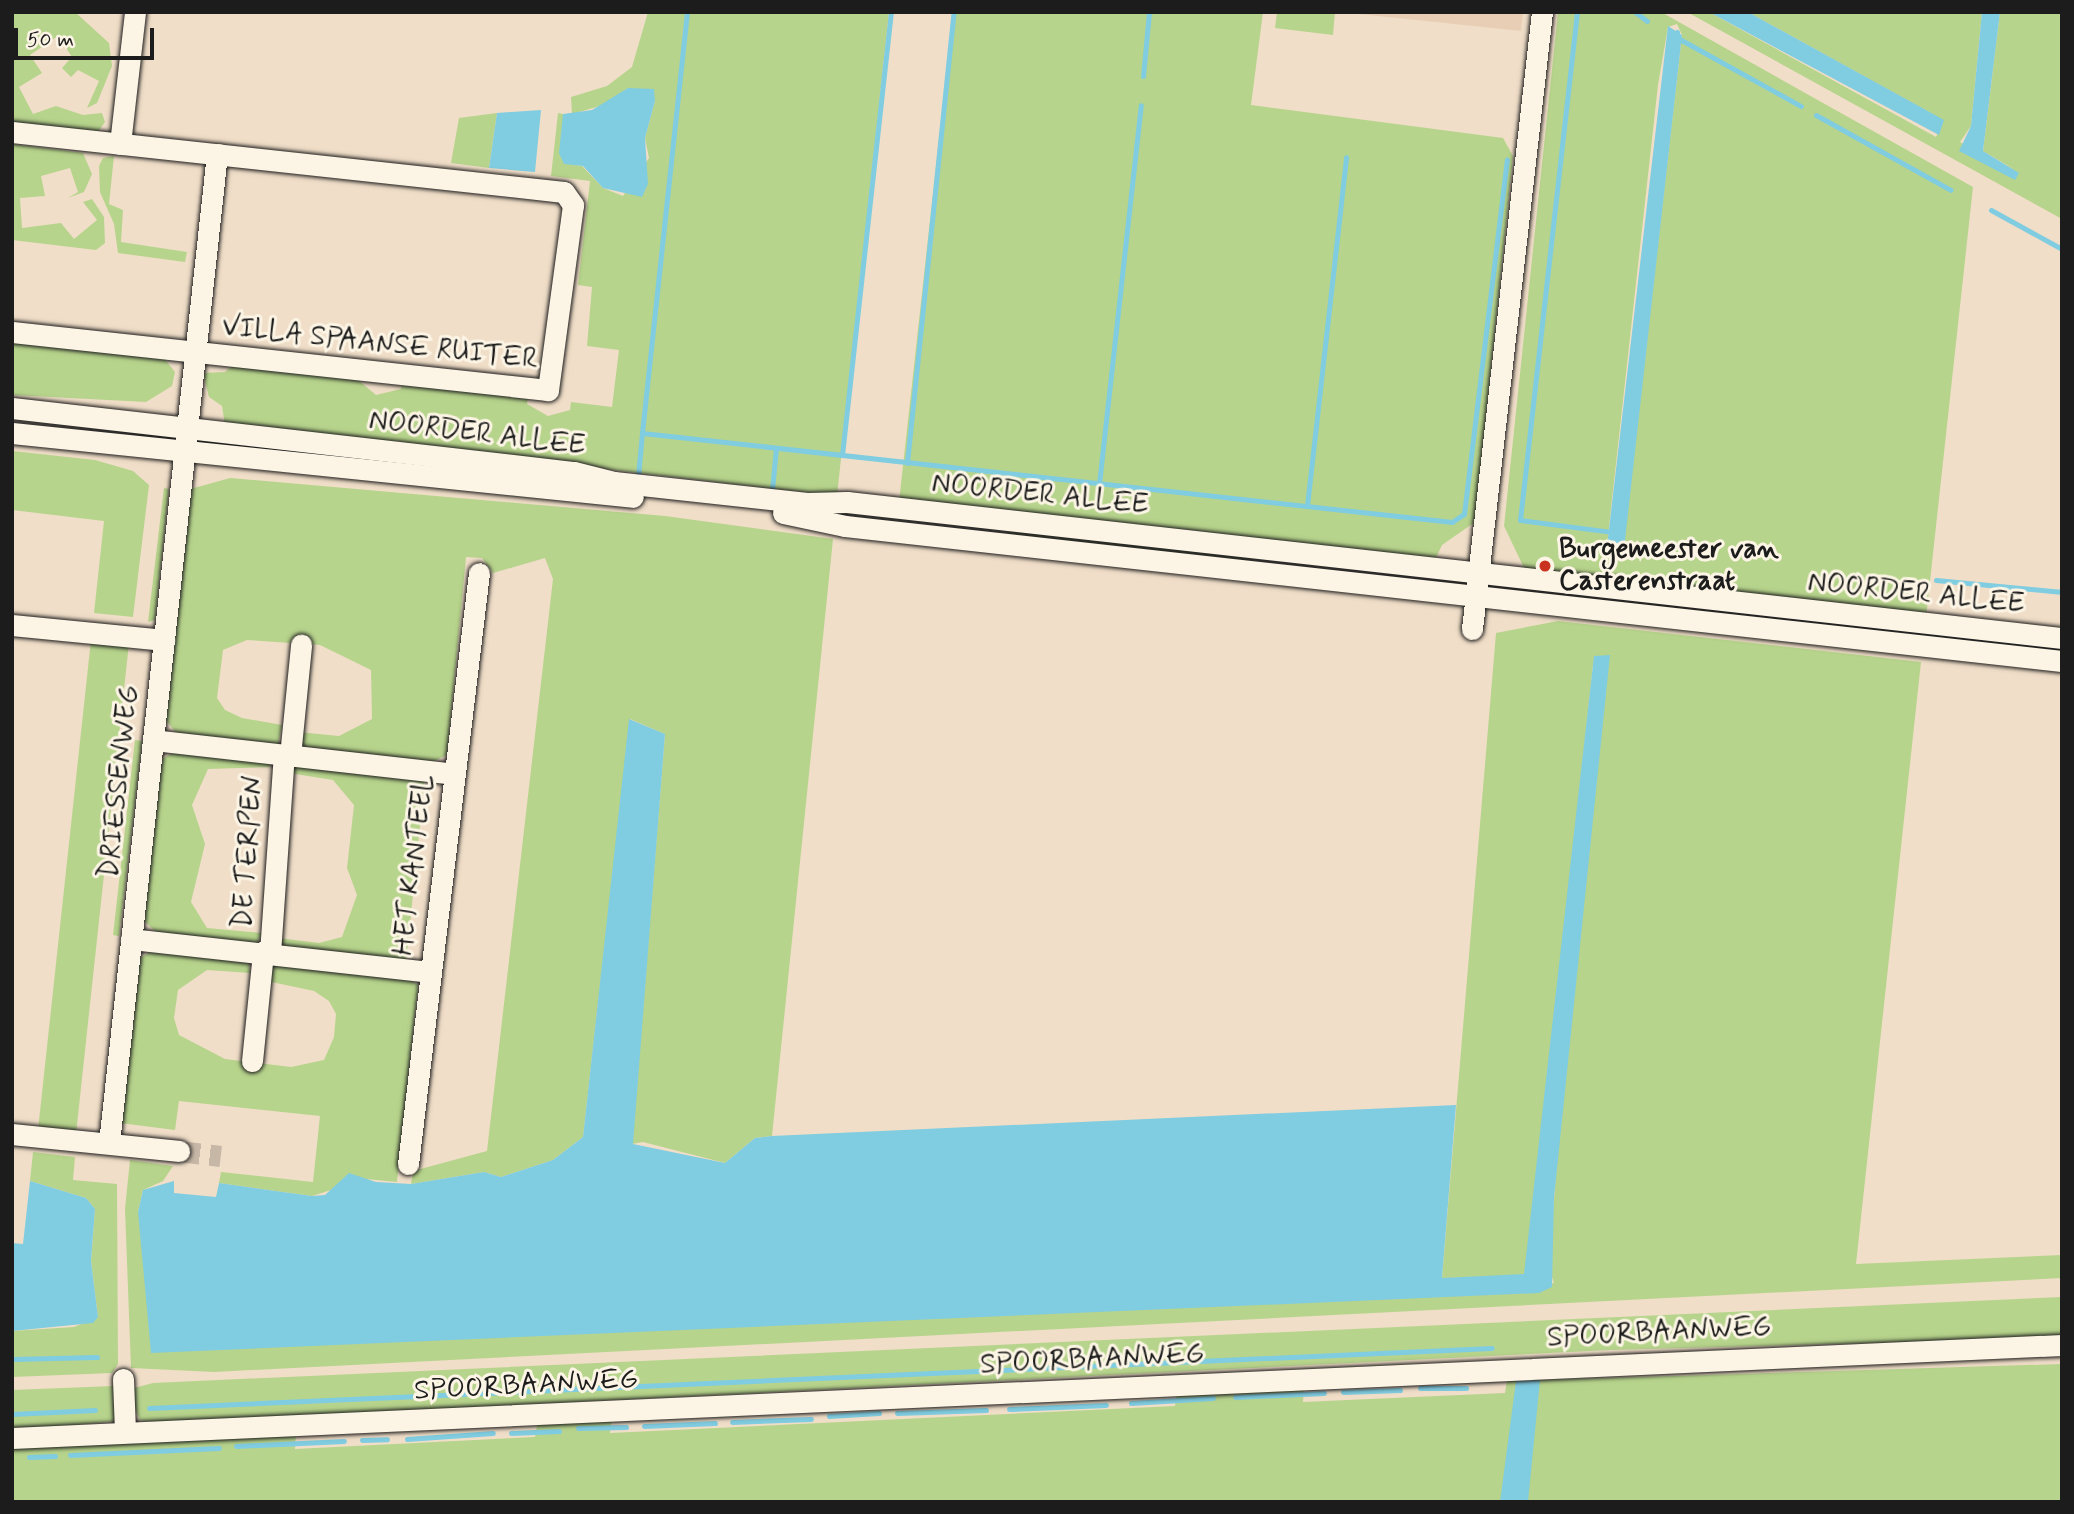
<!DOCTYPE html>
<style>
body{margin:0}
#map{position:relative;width:2074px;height:1514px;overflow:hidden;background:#f0dec8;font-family:Mynerve,sans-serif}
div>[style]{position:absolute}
.built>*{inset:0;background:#e8ceb4}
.green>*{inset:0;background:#b7d48c}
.water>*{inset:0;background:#80cce0}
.stream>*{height:5px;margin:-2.5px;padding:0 2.5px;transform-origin:2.5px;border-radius:2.5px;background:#80cce0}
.minor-tunnel>*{height:21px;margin-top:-10.5px;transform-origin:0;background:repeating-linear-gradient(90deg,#c6b7a6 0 21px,transparent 0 31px)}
.roads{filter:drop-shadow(0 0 2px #1c1c1c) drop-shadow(0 0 2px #1c1c1c)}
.minor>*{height:21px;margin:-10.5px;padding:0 10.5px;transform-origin:10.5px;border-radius:10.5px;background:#fcf5e5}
.dots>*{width:19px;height:19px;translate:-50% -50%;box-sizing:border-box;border:4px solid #fcf5e5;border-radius:50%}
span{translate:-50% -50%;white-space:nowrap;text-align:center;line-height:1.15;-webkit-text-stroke:6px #fcf5e5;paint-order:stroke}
.street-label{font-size:28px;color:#1c1c1c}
.poi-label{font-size:28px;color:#1c1c1c;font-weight:700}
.left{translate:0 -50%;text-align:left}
.frame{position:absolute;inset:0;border:14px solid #1c1c1c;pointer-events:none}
.scale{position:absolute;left:14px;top:28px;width:140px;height:32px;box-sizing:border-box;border:4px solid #1c1c1c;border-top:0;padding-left:9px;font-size:21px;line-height:24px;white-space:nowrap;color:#1c1c1c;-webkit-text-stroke:5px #fcf5e5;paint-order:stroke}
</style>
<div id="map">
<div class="built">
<div style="clip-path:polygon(1340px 12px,1523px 12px,1521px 31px)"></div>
</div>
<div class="green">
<div style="clip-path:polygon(12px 12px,75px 12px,109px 43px,112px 66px,97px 103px,87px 108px,99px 81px,78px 70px,71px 77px,62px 68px,72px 57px,58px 36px,30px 55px,42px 73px,19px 87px,33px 114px,56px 106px,83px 115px,102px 113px,105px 122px,97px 133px,12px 122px)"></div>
<div style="clip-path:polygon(648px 12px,889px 12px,837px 496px,225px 425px,222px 406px,209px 397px,203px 373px,225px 372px,232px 366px,358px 380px,376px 395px,401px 389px,402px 383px,528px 398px,527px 404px,548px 416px,570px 410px,571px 402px,612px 407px,619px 350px,587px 346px,592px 287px,578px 285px,590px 181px,551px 176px,558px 113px,563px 114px,564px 163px,582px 166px,603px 188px,623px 196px,649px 158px,645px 138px,655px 101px,628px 88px,607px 104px,572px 114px,571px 97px,607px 86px,632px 67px)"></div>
<div style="clip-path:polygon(953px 12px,1263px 12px,1251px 105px,1503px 138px,1513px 156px,1475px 522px,1442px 545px,1434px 562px,899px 502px)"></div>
<div style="clip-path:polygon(1277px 12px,1335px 12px,1333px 35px,1275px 28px)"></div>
<div style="clip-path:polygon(evenodd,1558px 12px,1661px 12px,1973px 187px,1926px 618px,1525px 570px,1504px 526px,1558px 12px,1677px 24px,1682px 35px,1623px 549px,1607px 545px,1658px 85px,1668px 27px,1677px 24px)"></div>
<div style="clip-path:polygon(1687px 12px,1709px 12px,1936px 137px,1943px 120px,1748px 12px,1982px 12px,1971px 126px,1960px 142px,2015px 170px,1983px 151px,2000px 12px,2062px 12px,2062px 219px)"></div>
<div style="clip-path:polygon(497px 113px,489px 168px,451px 163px,459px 118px)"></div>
<div style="clip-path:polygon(12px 144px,83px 153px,92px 174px,84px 192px,68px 198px,78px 192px,70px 168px,41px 176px,45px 196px,20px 198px,22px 228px,61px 223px,74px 239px,97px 220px,83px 202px,92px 199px,104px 217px,105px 243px,96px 250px,12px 240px)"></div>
<div style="clip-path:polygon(114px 156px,109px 204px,123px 210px,121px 242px,187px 252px,185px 262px,118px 253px,114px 224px,100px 192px,99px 166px,103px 158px)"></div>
<div style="clip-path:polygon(12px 340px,163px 357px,175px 372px,172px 386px,146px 402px,12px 395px)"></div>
<div style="clip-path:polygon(12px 451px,95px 460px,133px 471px,149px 485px,133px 617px,94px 613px,104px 521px,12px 510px)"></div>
<div style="clip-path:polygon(230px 478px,665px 516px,833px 539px,772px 1136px,755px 1138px,725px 1163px,643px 1142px,632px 1144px,665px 734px,630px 719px,583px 1137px,553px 1160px,501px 1177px,484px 1172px,411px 1184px,413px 1171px,487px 1151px,553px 579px,545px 558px,493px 573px,482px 558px,466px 557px,447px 755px,430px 763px,297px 746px,298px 732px,339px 736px,372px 719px,371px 670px,320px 645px,247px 640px,223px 650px,217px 698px,225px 710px,242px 718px,282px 725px,278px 744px,177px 734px,166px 720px,187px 490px)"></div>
<div style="clip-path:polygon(164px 488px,169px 489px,155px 620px,148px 622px)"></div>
<div style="clip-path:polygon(1008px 529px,1249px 552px,1248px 566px,1008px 536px)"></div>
<div style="clip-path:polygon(1558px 621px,1921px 662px,1856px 1264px,2062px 1255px,2062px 1278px,214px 1372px,131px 1368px,125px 1209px,130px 1160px,173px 1166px,163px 1181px,143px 1190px,138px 1212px,1438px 1294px,1511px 1292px,1554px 1283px,1549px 1268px,1594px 656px,1528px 1265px,1524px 1274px,1509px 1277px,1442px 1278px,1496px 633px)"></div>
<div style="clip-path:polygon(91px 640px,129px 643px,76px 1134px,38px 1130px)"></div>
<div style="clip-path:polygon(135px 740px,142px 741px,119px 936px,113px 935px)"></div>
<div style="clip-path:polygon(178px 750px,268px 758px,270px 767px,208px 769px,192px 805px,205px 844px,191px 902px,207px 928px,262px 933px,257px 943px,156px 932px,142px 919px,160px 760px)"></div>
<div style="clip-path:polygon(292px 764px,425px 777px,406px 963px,279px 948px,278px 938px,319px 943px,342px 937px,357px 895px,347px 868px,354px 805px,333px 780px,289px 773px)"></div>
<div style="clip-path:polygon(153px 950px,248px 960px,250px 973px,207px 970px,178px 990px,174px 1018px,179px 1035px,225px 1059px,291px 1067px,324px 1060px,334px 1037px,336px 1014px,329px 1001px,314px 991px,267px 981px,269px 965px,405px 977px,418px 985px,397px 1182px,366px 1179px,312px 1196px,219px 1183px,221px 1172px,313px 1182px,320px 1116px,179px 1101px,175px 1130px,120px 1123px,139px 959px)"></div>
<div style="clip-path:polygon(33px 1152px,75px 1157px,73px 1180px,117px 1184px,118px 1364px,112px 1373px,12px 1377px,12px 1331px,74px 1327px,98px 1317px,91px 1261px,95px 1209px,86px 1198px,30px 1181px)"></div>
<div style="clip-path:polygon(2062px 1297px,2062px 1338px,1610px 1350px,156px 1423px,140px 1420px,131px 1400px,134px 1388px,153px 1383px)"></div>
<div style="clip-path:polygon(2062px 1364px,2062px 1502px,12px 1502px,12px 1446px,296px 1432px,295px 1449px,535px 1437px,538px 1420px,612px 1417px,610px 1433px,1175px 1406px,1177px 1391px,1304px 1383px,1303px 1402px,1505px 1393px,1507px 1381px)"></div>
<div style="clip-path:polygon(114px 1386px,117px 1421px,12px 1431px,12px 1390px)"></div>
</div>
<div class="water">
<div style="clip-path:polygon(1709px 12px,1748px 12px,1944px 120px,1939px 135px)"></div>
<div style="clip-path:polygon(1982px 12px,2000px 12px,1983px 151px,2019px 173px,2015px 180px,1959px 151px,1971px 126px)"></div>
<div style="clip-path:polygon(1668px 26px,1682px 35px,1624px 549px,1616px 549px,1607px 546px)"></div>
<div style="clip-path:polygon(628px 88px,654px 89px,655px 101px,645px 138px,648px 184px,642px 197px,603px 188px,583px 166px,564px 164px,559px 153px,563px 114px,592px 110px)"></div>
<div style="clip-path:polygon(541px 110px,535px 172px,489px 168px,497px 113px)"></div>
<div style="clip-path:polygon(1610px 655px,1554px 1198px,1552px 1287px,1539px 1293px,151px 1353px,138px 1212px,143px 1190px,174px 1181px,174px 1193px,216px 1197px,219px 1183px,312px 1196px,325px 1195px,349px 1173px,376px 1182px,411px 1184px,484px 1172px,501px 1177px,553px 1160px,583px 1137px,629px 719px,665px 734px,633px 1144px,725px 1163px,755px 1138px,772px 1136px,1456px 1105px,1442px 1278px,1524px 1274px,1594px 656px)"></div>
<div style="clip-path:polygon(30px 1181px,86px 1198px,95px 1209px,91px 1261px,98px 1317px,93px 1323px,12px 1331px,12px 1243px,23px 1244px)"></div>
<div style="clip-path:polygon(1540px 1380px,1528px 1502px,1500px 1502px,1516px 1381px)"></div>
</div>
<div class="stream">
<div style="left:687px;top:12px;width:423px;rotate:96.1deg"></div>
<div style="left:642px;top:433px;width:815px;rotate:6.27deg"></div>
<div style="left:1452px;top:522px;width:14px;rotate:-34deg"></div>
<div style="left:1464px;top:514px;width:357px;rotate:-83.1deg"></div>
<div style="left:1577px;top:12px;width:511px;rotate:96.4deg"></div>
<div style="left:1520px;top:520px;width:94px;rotate:7.4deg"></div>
<div style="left:1635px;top:12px;width:15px;rotate:37deg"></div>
<div style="left:1677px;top:32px;width:5px;rotate:127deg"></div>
<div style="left:1674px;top:36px;width:145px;rotate:28.9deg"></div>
<div style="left:1143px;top:76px;width:64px;rotate:-84.6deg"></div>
<div style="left:1816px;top:115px;width:154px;rotate:29.1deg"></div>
<div style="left:1991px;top:210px;width:81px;rotate:28.8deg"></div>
<div style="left:842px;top:455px;width:446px;rotate:-83.7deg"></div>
<div style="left:907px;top:463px;width:453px;rotate:-84.1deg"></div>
<div style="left:638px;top:476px;width:43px;rotate:-84.7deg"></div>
<div style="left:1099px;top:484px;width:381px;rotate:-83.7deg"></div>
<div style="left:772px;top:490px;width:42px;rotate:-84.6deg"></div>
<div style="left:1307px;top:506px;width:351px;rotate:-83.6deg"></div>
<div style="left:1936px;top:580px;width:127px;rotate:5.4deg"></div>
<div style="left:12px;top:1359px;width:85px;rotate:-1.3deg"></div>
<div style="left:1420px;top:1388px;width:46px"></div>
<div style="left:1343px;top:1392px;width:57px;rotate:-2deg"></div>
<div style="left:1235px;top:1397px;width:89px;rotate:-2.6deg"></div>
<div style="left:1131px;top:1403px;width:82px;rotate:-3.5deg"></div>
<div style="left:149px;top:1408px;width:1344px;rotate:-2.56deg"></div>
<div style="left:1009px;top:1409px;width:97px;rotate:-2.4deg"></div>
<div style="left:897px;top:1413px;width:89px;rotate:-1.9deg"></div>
<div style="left:12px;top:1414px;width:83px;rotate:-2.8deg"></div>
<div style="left:829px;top:1416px;width:50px;rotate:-3.4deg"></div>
<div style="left:732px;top:1422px;width:79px;rotate:-2.2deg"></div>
<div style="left:644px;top:1426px;width:71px;rotate:-2.4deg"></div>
<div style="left:578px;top:1428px;width:48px;rotate:-1.2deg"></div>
<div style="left:511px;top:1433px;width:48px;rotate:-2.4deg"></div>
<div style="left:407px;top:1439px;width:86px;rotate:-4deg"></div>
<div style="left:362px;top:1440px;width:25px;rotate:-2deg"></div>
<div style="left:236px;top:1446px;width:108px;rotate:-2.7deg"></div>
<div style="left:70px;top:1455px;width:149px;rotate:-2.7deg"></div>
<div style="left:29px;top:1457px;width:26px;rotate:-2deg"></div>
</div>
<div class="minor-tunnel">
<div style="left:179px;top:1151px;width:42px;rotate:6.8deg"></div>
</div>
<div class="roads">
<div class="minor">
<div style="left:12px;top:132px;width:555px;rotate:6.2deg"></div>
<div style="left:564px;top:192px;width:16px;rotate:55deg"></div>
<div style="left:573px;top:205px;width:187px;rotate:97.7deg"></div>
<div style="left:548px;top:390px;width:539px;rotate:-173.82deg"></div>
<div style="left:120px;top:144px;width:133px;rotate:-83.5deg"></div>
<div style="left:12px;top:408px;width:566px;rotate:6.5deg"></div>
<div style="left:574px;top:472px;width:41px;rotate:14deg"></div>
<div style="left:614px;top:482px;width:194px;rotate:6.2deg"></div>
<div style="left:807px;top:503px;width:40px;rotate:-1.4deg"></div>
<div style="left:847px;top:502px;width:1223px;rotate:6.39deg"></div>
<div style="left:12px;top:433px;width:624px;rotate:5.88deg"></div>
<div style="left:783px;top:513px;width:63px;rotate:11.8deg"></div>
<div style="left:845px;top:526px;width:1224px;rotate:6.33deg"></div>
<div style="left:12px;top:625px;width:153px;rotate:5.6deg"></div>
<div style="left:1472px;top:629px;width:621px;rotate:-83.53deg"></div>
<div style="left:153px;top:740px;width:303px;rotate:6.4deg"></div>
<div style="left:290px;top:756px;width:112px;rotate:-84.3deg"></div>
<div style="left:131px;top:939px;width:301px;rotate:6.3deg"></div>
<div style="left:270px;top:953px;width:198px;rotate:-86deg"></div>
<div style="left:252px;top:1061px;width:110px;rotate:-84.2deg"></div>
<div style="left:12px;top:1134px;width:168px;rotate:5.8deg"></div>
<div style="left:109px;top:1143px;width:995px;rotate:-83.77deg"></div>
<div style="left:408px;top:1164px;width:595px;rotate:-83.15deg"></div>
<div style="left:123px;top:1379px;width:53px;rotate:87.8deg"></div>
<div style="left:12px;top:1438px;width:2052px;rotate:-2.6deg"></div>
</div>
</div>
<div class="dots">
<div style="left:1545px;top:566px;background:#c8321e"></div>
</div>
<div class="street-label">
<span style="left:380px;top:344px;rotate:6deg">VILLA SPAANSE RUITER</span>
<span style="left:477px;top:434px;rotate:7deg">NOORDER ALLEE</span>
<span style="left:1040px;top:495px;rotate:6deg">NOORDER ALLEE</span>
<span style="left:1916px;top:594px;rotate:6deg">NOORDER ALLEE</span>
<span style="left:120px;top:782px;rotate:-84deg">DRIESSENWEG</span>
<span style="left:249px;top:852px;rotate:-86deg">DE TERPEN</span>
<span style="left:415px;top:865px;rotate:-83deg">HET KANTEEL</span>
<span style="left:1659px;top:1333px;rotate:-3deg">SPOORBAANWEG</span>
<span style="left:1092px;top:1360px;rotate:-3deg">SPOORBAANWEG</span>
<span style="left:526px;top:1386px;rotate:-3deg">SPOORBAANWEG</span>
</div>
<div class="poi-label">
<span class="left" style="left:1559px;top:566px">Burgemeester van<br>Casterenstraat</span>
</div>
<div class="frame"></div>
<div class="scale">50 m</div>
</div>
